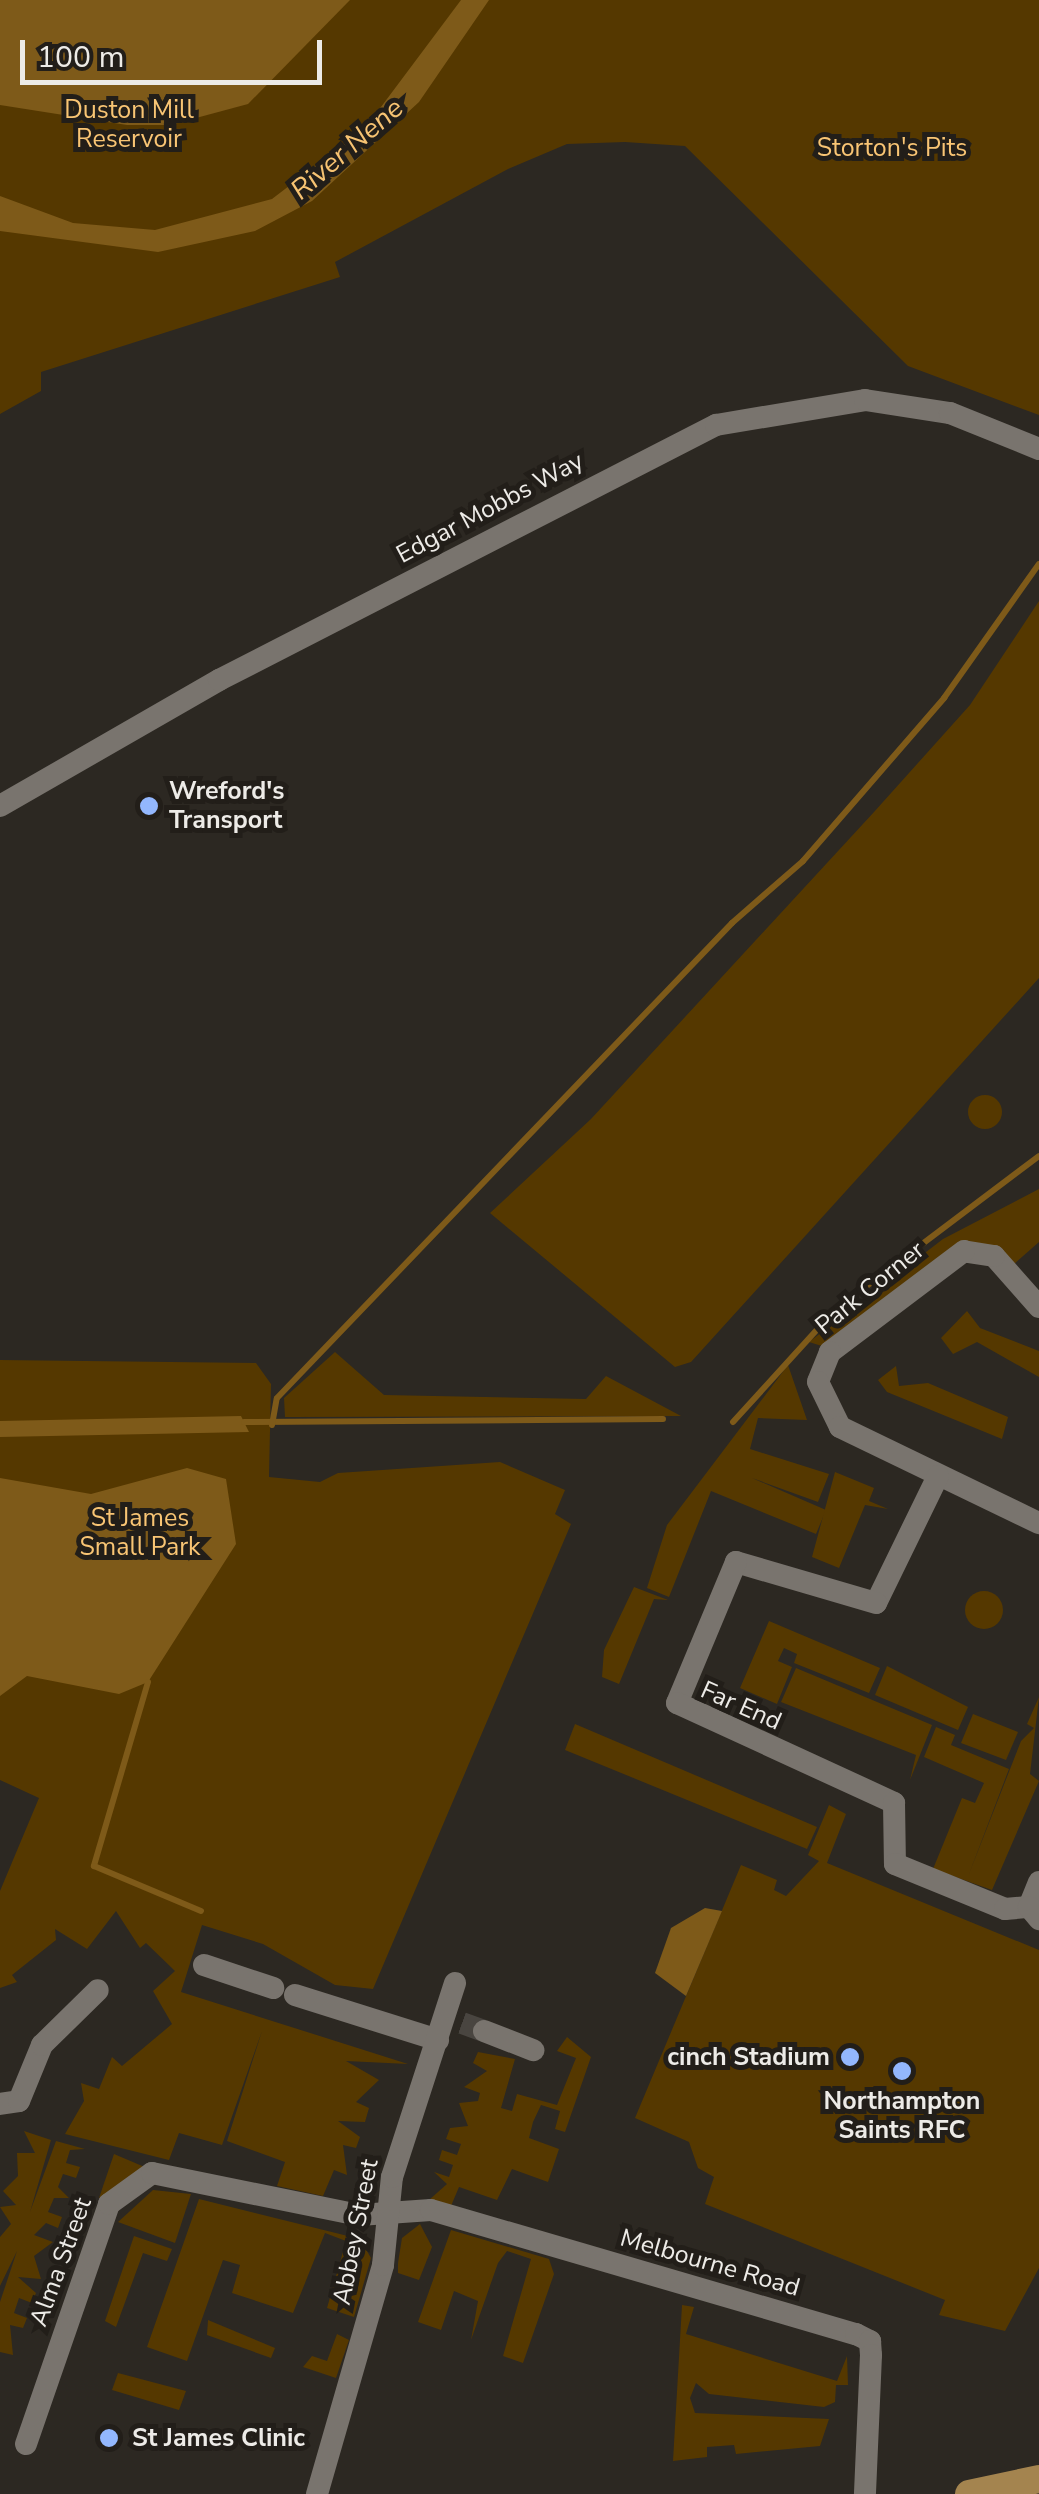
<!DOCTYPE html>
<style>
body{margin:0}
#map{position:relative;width:1039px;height:2494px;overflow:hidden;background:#2c2822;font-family:"Nunito Sans",sans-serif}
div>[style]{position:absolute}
.green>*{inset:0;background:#553800}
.round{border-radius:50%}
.water>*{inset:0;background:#7e5a19}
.stream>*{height:6px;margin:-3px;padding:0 3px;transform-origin:3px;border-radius:3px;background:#7e5a19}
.minor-tunnel>*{height:22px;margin-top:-11px;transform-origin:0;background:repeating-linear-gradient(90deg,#494540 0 22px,transparent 0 33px)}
.minor>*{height:22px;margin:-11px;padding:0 11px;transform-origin:11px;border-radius:11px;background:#79746e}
.major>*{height:28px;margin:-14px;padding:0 14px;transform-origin:14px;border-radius:14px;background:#a4844f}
.dots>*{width:28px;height:28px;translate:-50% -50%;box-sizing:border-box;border:5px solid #221e19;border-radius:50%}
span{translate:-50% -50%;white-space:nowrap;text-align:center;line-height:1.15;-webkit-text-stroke:10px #221e19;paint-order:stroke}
.park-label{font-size:25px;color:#f9c574}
.street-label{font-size:25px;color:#edebe7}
.poi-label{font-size:25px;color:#edebe7;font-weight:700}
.left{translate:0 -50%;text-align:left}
.right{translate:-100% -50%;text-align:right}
.water-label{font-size:28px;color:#f7c372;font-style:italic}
.scale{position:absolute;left:20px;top:40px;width:302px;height:45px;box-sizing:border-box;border:5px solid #edebe7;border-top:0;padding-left:12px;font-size:30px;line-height:35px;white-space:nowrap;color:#edebe7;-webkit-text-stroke:8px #221e19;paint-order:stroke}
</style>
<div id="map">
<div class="green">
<div style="clip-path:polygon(0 0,1039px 0,1039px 415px,908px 366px,685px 146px,625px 142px,567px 144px,508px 169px,335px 262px,340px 277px,41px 372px,41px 391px,0 414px)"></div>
<div style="clip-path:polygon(1039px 601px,1039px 978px,691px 1362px,675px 1367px,490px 1213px,591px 1119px,874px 812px,970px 705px)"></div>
<div class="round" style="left:968px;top:1095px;width:34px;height:34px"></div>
<div style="clip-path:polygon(1039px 1189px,1039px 1242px,1013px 1265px,992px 1247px,825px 1347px,809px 1342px,943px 1239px)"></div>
<div style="clip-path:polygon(967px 1311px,980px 1328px,1039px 1351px,1039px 1377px,977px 1342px,953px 1354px,941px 1338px)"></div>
<div style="clip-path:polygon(335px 1352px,384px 1395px,586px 1399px,606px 1376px,681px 1416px,285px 1417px,284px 1398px)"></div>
<div style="clip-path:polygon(0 1360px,256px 1363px,271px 1384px,269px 1477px,320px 1482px,338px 1473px,500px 1462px,565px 1490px,555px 1514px,571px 1524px,373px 1989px,335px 1985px,263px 1944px,202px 1925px,181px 1992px,408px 2064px,346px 2061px,379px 2080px,356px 2102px,369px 2108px,365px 2122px,338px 2121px,360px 2137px,356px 2148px,343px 2145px,347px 2175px,334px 2170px,323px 2196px,277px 2186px,285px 2162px,227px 2141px,262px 2031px,222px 2145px,179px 2133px,169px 2160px,65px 2134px,84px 2101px,81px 2083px,99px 2089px,112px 2057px,122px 2066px,172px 2024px,153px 1991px,175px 1971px,146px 1943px,140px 1948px,116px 1911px,87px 1949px,55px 1929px,56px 1940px,12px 1975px,17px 1982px,0 1988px,0 1891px,39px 1798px,0 1780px)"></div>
<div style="clip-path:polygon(788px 1365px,807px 1420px,758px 1418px,750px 1449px,829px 1474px,818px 1502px,752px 1478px,826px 1510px,816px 1534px,711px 1491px,669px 1597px,647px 1588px,667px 1525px)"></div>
<div style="clip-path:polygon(896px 1366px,899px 1386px,928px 1383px,1008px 1417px,1002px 1439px,887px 1392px,878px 1380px)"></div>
<div style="clip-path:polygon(835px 1472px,874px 1488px,869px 1501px,888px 1509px,865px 1505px,839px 1568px,812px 1557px)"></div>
<div style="clip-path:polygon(634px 1587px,668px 1600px,654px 1599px,619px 1684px,602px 1677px,604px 1650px)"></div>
<div class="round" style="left:965px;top:1591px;width:38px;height:38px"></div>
<div style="clip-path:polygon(769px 1621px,880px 1668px,869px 1693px,794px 1663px,797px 1654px,784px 1648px,778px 1661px,792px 1667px,777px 1704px,740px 1688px)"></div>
<div style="clip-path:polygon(887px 1666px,968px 1707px,958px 1730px,875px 1695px)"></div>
<div style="clip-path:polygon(796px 1668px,932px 1725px,910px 1780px,916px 1755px,781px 1702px)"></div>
<div style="clip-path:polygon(1039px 1697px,1030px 1774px,1039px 1781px,992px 1890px,933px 1869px,962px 1798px,975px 1803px,984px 1783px,924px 1757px,936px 1727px,955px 1735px,951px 1745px,1009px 1769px,969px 1874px,1021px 1741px,1034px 1728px,1027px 1724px)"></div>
<div style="clip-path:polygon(973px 1714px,1018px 1732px,1006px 1760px,961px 1743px)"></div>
<div style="clip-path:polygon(575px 1724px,817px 1827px,807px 1849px,565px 1750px)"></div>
<div style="clip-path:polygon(829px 1805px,846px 1814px,827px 1863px,1039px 1950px,1039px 2268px,1005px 2331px,939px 2315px,945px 2300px,705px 2204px,714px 2177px,698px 2168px,689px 2142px,635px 2118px,741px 1865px,777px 1880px,774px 1890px,786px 1896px,819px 1861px,808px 1855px)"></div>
<div style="clip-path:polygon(567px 2037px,591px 2057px,565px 2132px,555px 2129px,560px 2111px,541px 2105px,533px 2122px,529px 2138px,559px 2149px,548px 2182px,512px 2169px,497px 2200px,459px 2187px,451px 2206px,429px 2200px,447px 2184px,434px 2172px,449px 2177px,453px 2165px,439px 2160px,442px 2150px,457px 2155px,461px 2144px,446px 2139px,450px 2128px,468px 2126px,459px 2103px,478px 2101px,480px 2093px,464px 2087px,487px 2071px,473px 2063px,478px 2052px,515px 2059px,501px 2108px,512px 2111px,517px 2094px,557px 2105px,576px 2058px,557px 2051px)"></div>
<div style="clip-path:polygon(24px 2131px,51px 2140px,30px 2212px,56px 2141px,85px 2149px,70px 2150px,66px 2163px,80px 2167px,76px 2178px,63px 2174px,58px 2187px,69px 2198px,54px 2198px,48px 2212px,62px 2217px,58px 2228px,46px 2223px,34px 2235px,53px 2242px,34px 2256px,41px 2279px,18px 2277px,36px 2293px,32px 2303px,19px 2298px,14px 2313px,27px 2318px,23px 2328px,10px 2325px,13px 2355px,0 2352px,0 2302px,17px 2251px,0 2286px,0 2237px,11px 2224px,0 2207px,16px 2205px,3px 2191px,18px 2176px,17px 2153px,35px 2153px)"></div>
<div style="clip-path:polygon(114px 2154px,147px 2168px,99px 2198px)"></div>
<div style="clip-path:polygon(153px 2190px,191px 2194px,175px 2243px,118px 2222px)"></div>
<div style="clip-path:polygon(199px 2199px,360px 2239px,371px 2258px,354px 2317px,327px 2308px,346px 2241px,325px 2233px,293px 2313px,232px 2293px,240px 2265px,223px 2260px,187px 2361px,147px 2347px)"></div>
<div style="clip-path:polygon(420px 2224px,432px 2247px,419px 2280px,398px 2273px,398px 2263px,402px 2238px)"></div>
<div style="clip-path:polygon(451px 2230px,549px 2259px,554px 2274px,523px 2363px,503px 2356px,531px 2259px,507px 2251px,498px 2263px,471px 2340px,478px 2301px,454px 2291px,441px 2330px,418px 2322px)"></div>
<div style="clip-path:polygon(134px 2236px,172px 2249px,167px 2261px,143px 2253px,116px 2327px,105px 2321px)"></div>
<div style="clip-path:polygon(682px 2305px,694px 2307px,686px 2334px,837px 2381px,847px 2356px,848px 2385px,836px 2385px,835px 2402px,824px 2407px,709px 2394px,696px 2383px,690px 2398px,695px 2413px,829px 2419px,820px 2446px,736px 2454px,734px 2445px,707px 2447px,707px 2457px,673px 2461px)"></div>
<div style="clip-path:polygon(208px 2320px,275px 2348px,271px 2358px,207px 2335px)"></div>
<div style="clip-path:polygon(337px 2334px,349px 2340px,336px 2378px,303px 2367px,312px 2356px,327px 2361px)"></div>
<div style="clip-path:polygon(118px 2373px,186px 2391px,179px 2410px,112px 2390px)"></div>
</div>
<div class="water">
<div style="clip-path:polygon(0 0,350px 0,248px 104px,170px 125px,127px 125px,0 105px)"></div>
<div style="clip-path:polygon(461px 0,489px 0,419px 102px,312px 201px,255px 231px,158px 252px,0 231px,0 196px,73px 223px,155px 230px,272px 199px,366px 127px)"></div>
<div style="clip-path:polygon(241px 1416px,249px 1432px,0 1437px,0 1421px)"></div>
<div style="clip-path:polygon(187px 1468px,226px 1479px,236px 1544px,148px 1682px,119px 1694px,27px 1676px,0 1696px,0 1478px,91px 1494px)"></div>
<div style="clip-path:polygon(705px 1908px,722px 1911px,686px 1996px,655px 1973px,671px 1928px)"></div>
</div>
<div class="stream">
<div style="left:244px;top:1422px;width:419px;rotate:-0.4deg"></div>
<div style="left:733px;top:1422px;width:153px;rotate:-47.7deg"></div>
<div style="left:836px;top:1309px;width:254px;rotate:-37deg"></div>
<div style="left:272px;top:1425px;width:27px;rotate:-80deg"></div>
<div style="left:277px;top:1398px;width:658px;rotate:-46.23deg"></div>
<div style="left:732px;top:923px;width:94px;rotate:-41.1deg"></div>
<div style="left:803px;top:861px;width:216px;rotate:-49.1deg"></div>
<div style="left:944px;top:698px;width:164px;rotate:-54.7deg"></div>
<div style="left:148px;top:1682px;width:192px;rotate:106.4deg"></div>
<div style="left:94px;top:1866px;width:116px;rotate:22.8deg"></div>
</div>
<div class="minor-tunnel">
<div style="left:462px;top:2023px;width:23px;rotate:20deg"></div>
</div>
<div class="minor">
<div style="left:0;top:806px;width:253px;rotate:-29.9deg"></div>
<div style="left:219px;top:680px;width:559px;rotate:-27.16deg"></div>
<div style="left:716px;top:425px;width:151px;rotate:-9.5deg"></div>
<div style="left:865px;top:400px;width:86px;rotate:8.7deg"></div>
<div style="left:950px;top:413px;width:96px;rotate:22deg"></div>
<div style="left:1039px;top:1307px;width:68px;rotate:-131.4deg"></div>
<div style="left:994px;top:1256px;width:30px;rotate:-171deg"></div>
<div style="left:964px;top:1251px;width:168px;rotate:143deg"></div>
<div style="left:830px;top:1352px;width:32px;rotate:112deg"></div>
<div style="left:818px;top:1382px;width:50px;rotate:63.9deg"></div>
<div style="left:840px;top:1427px;width:221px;rotate:25.8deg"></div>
<div style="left:938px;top:1476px;width:141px;rotate:116deg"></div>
<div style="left:876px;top:1603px;width:146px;rotate:-163.7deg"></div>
<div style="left:736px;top:1562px;width:153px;rotate:112.7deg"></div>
<div style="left:677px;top:1703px;width:239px;rotate:24.7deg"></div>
<div style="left:894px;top:1803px;width:61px;rotate:89.1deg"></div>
<div style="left:895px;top:1864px;width:119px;rotate:22.2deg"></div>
<div style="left:1005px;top:1909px;width:24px;rotate:-5deg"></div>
<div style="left:1039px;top:1882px;width:27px;rotate:112deg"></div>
<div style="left:1029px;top:1907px;width:16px;rotate:50deg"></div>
<div style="left:204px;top:1965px;width:73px;rotate:18.4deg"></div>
<div style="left:295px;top:1995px;width:150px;rotate:17.5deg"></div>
<div style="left:484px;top:2031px;width:53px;rotate:21.2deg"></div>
<div style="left:0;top:2104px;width:19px;rotate:-9deg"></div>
<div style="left:19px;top:2101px;width:61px;rotate:-67.7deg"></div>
<div style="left:42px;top:2045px;width:78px;rotate:-44.5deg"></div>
<div style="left:26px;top:2444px;width:254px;rotate:-70.9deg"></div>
<div style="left:109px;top:2204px;width:53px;rotate:-35.8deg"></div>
<div style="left:152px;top:2173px;width:211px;rotate:11.5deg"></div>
<div style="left:359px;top:2215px;width:72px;rotate:-4deg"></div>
<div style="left:431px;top:2210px;width:443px;rotate:16.3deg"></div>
<div style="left:856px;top:2334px;width:16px;rotate:27deg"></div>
<div style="left:870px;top:2341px;width:14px;rotate:86deg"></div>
<div style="left:871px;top:2355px;width:139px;rotate:92.5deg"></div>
<div style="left:317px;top:2494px;width:238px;rotate:-73.9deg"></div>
<div style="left:383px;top:2265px;width:88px;rotate:-84.2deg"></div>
<div style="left:392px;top:2177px;width:204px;rotate:-72deg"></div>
</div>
<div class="major">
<div style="left:969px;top:2494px;width:72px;rotate:-12.1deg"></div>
</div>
<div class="dots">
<div style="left:149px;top:806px;background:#93b7fd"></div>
<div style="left:850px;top:2057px;background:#93b7fd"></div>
<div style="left:902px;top:2071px;background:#93b7fd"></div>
<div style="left:109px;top:2438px;background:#93b7fd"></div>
</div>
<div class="park-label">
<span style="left:129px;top:125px">Duston Mill<br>Reservoir</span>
<span style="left:892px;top:148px">Storton's Pits</span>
<span style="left:140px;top:1533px">St James<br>Small Park</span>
</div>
<div class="street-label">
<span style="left:490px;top:508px;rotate:-28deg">Edgar Mobbs Way</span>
<span style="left:870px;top:1288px;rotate:-39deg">Park Corner</span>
<span style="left:741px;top:1706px;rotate:24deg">Far End</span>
<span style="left:356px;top:2232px;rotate:-79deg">Abbey Street</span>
<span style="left:61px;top:2262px;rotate:-70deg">Alma Street</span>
<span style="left:710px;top:2263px;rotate:16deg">Melbourne Road</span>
</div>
<div class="poi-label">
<span class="left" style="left:169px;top:806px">Wreford's<br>Transport</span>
<span class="right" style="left:830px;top:2057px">cinch Stadium</span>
<span style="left:902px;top:2116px">Northampton<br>Saints RFC</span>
<span class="left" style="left:132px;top:2438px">St James Clinic</span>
</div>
<div class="water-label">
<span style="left:347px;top:149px;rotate:-41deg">River Nene</span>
</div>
<div class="scale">100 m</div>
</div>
